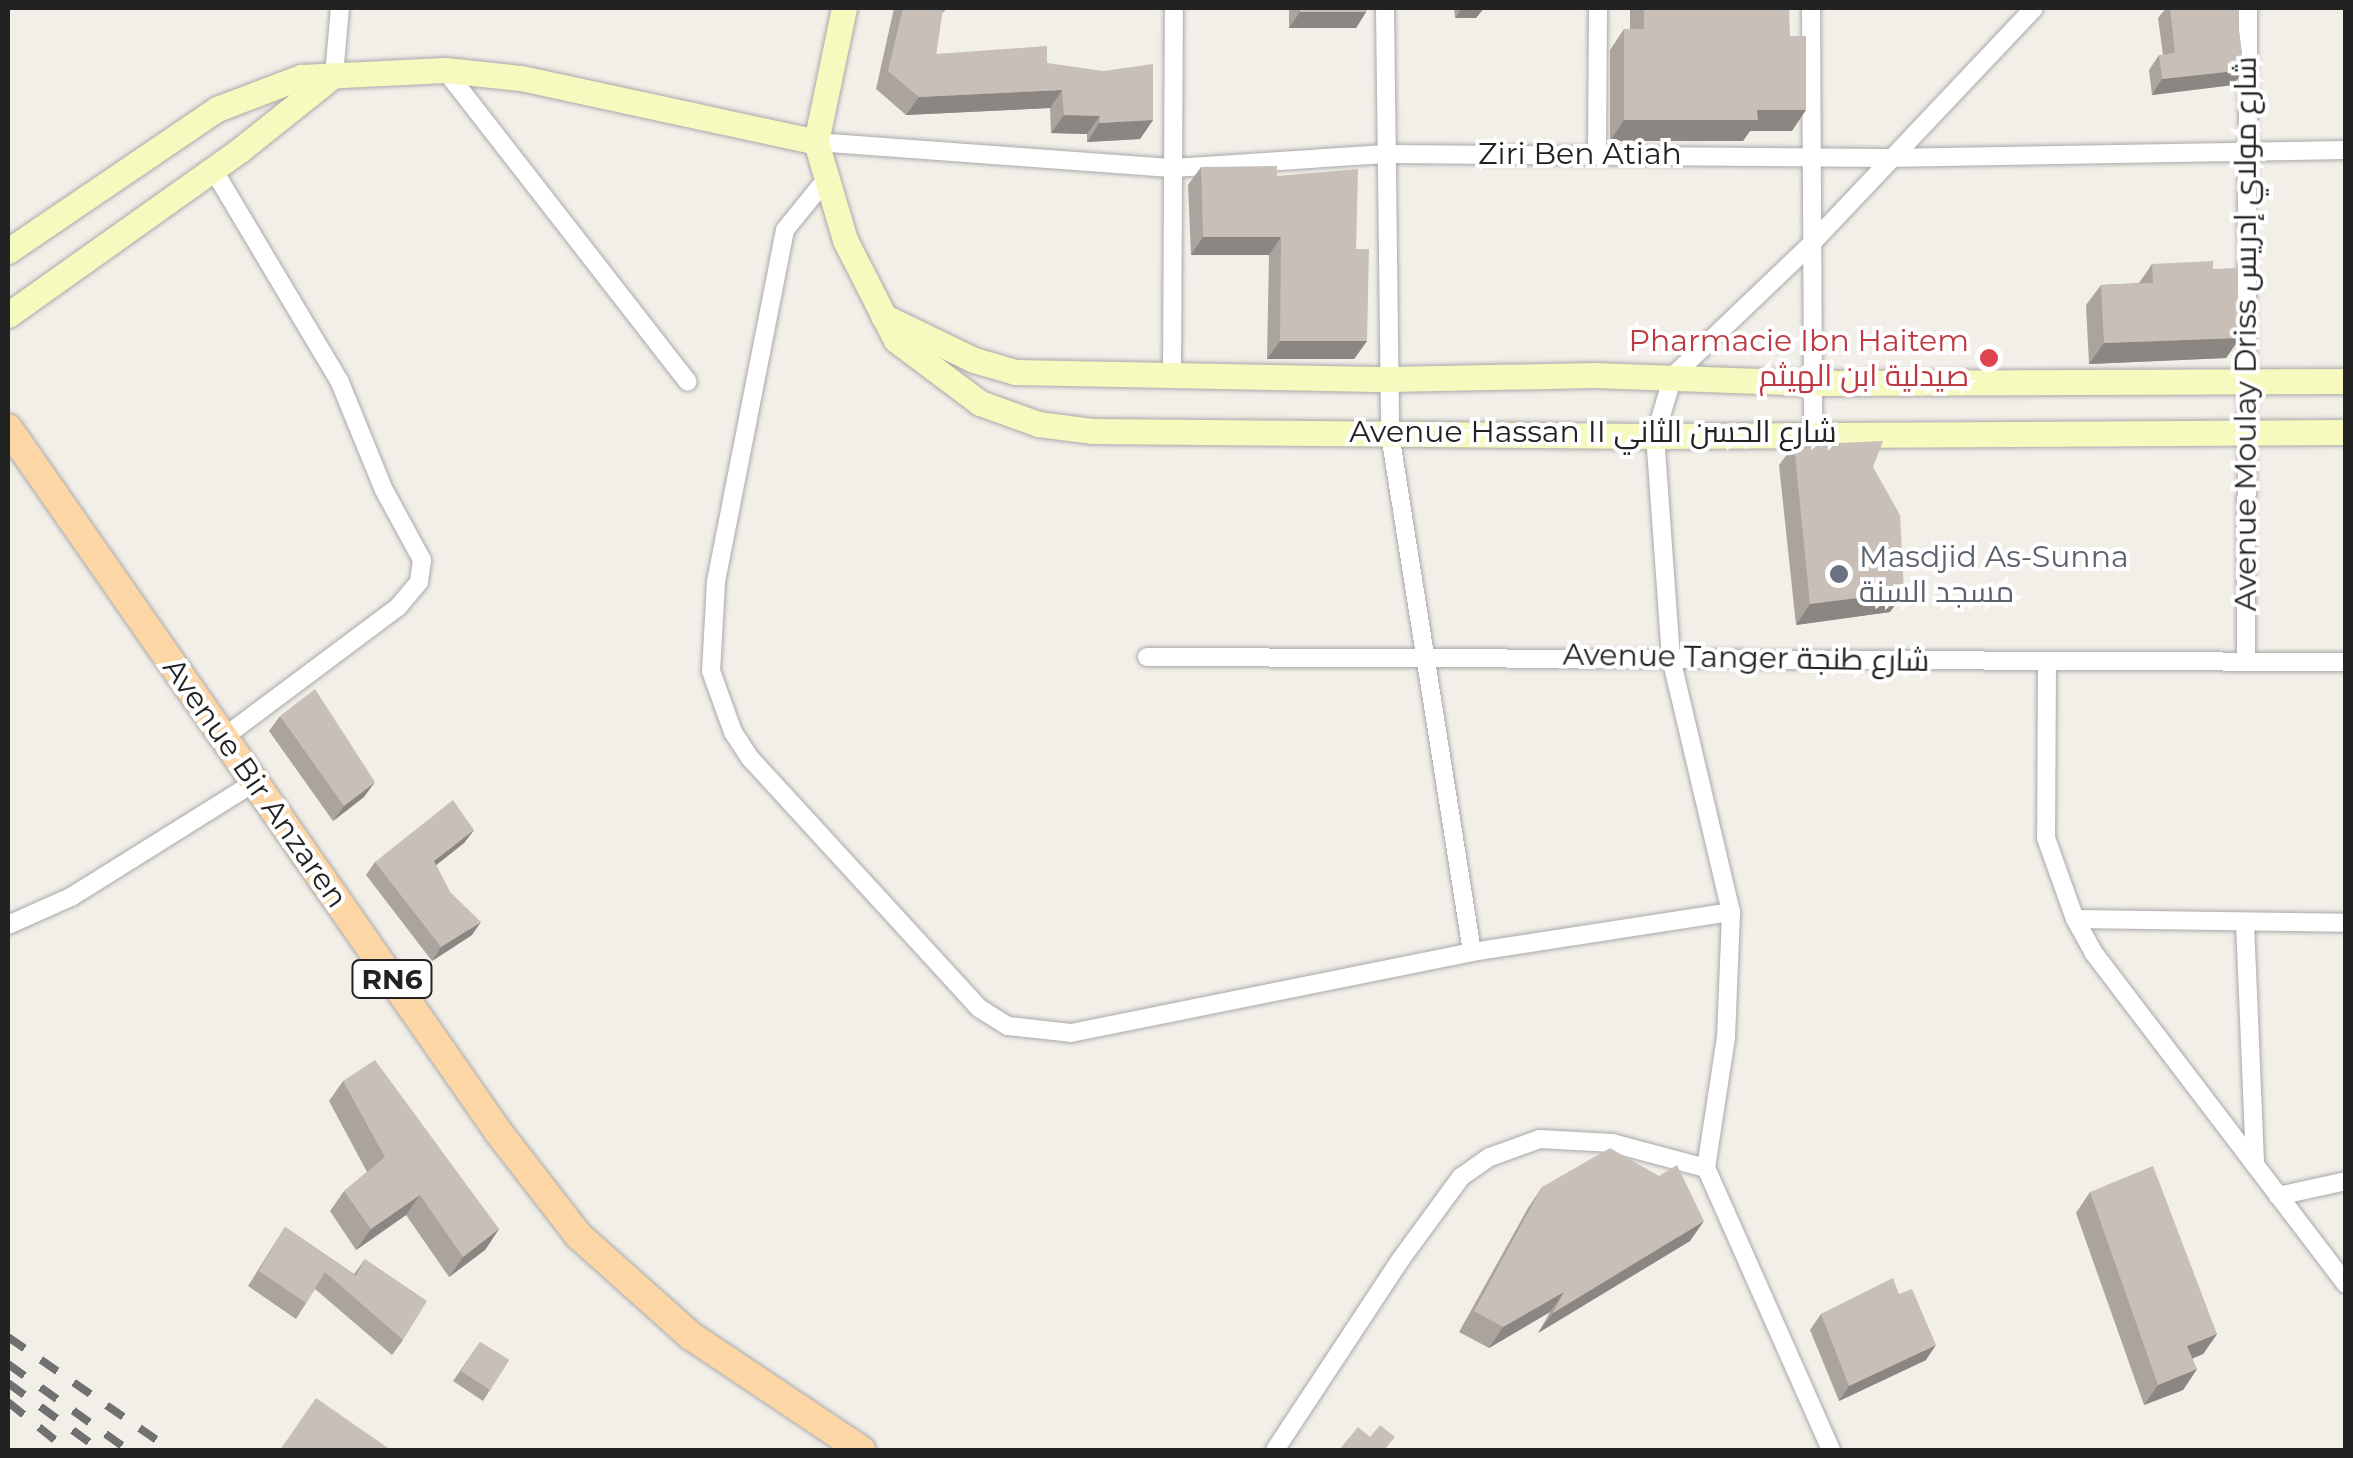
<!DOCTYPE html>
<meta charset="utf-8">
<style>
body{margin:0}
#map{position:relative;width:2353px;height:1458px;overflow:hidden;background:#f2efe9;font-family:Montserrat,Cairo,sans-serif}
div>[style]{position:absolute}
.roads{filter:drop-shadow(0 0 2px #a9a9a9) drop-shadow(0 0 2px #a9a9a9)}
.street>*{height:18px;margin:-9px;padding:0 9px;transform-origin:9px;border-radius:9px;background:#fff}
.secondary>*{height:25px;margin:-12.5px;padding:0 12.5px;transform-origin:12.5px;border-radius:12.5px;background:#f7fabf}
.primary>*{height:28px;margin:-14px;padding:0 14px;transform-origin:14px;border-radius:14px;background:#fcd6a4}
.rail>*{height:8px;margin-top:-4px;transform-origin:0;background:repeating-linear-gradient(90deg,#707070 0 20px,transparent 0 40px)}
.wall>*{inset:0;background:#aba49e}
.shaded-wall>*{inset:0;background:#8b8681}
.building>*{inset:0;background:#c7bfb8}
.dots>*{width:28px;height:28px;translate:-50% -50%;box-sizing:border-box;border:5px solid #fff;border-radius:50%}
span{translate:-50% -50%;white-space:nowrap;text-align:center;line-height:1.15;-webkit-text-stroke:8px #fff;paint-order:stroke}
.shield-label span{padding:2px 8px;background:#fff;border:2px solid;border-radius:8px;-webkit-text-stroke-width:0}
.shield-label{font-size:28px;color:#222;font-weight:700}
.street-label{font-size:30px;color:#222}
.health-label{font-size:30px;color:#be3a42}
.right{translate:-100% -50%;text-align:right}
.worship-label{font-size:30px;color:#5b616d}
.left{translate:0 -50%;text-align:left}
.frame{position:absolute;inset:0;border:10px solid #222;pointer-events:none}
</style>
<div id="map">
<div class="roads">
<div class="street">
<div style="left:1385px;top:8px;width:426px;rotate:89.3deg"></div>
<div style="left:1390px;top:434px;width:524px;rotate:81deg"></div>
<div style="left:1811px;top:8px;width:423px;rotate:89.7deg"></div>
<div style="left:445px;top:70px;width:395px;rotate:52.1deg"></div>
<div style="left:334px;top:75px;width:67px;rotate:-84.9deg"></div>
<div style="left:816px;top:142px;width:359px;rotate:4.2deg"></div>
<div style="left:1174px;top:168px;width:212px;rotate:-3.8deg"></div>
<div style="left:1386px;top:154px;width:500px;rotate:0.46deg"></div>
<div style="left:1886px;top:158px;width:460px;rotate:-1deg"></div>
<div style="left:1597px;top:153px;width:145px;rotate:-89.6deg"></div>
<div style="left:213px;top:169px;width:246px;rotate:59.2deg"></div>
<div style="left:339px;top:380px;width:119px;rotate:67.8deg"></div>
<div style="left:384px;top:490px;width:80px;rotate:61.5deg"></div>
<div style="left:422px;top:560px;width:22px;rotate:98deg"></div>
<div style="left:419px;top:582px;width:33px;rotate:130deg"></div>
<div style="left:398px;top:607px;width:219px;rotate:143.2deg"></div>
<div style="left:823px;top:183px;width:60px;rotate:129deg"></div>
<div style="left:785px;top:230px;width:359px;rotate:101.1deg"></div>
<div style="left:716px;top:582px;width:89px;rotate:93.2deg"></div>
<div style="left:711px;top:671px;width:65px;rotate:70.2deg"></div>
<div style="left:733px;top:732px;width:31px;rotate:57deg"></div>
<div style="left:750px;top:758px;width:339px;rotate:47.5deg"></div>
<div style="left:979px;top:1008px;width:34px;rotate:32deg"></div>
<div style="left:1008px;top:1026px;width:63px;rotate:6.3deg"></div>
<div style="left:1071px;top:1033px;width:409px;rotate:-11.4deg"></div>
<div style="left:1472px;top:952px;width:262px;rotate:-8.8deg"></div>
<div style="left:1172px;top:373px;width:365px;rotate:-89.7deg"></div>
<div style="left:1147px;top:657px;width:1199px;rotate:0.24deg"></div>
<div style="left:2047px;top:661px;width:177px;rotate:90.3deg"></div>
<div style="left:2046px;top:838px;width:86px;rotate:70.3deg"></div>
<div style="left:2075px;top:919px;width:38px;rotate:61deg"></div>
<div style="left:2093px;top:952px;width:417px;rotate:52.7deg"></div>
<div style="left:2246px;top:661px;width:653px;rotate:-89.82deg"></div>
<div style="left:2075px;top:919px;width:271px;rotate:0.8deg"></div>
<div style="left:2245px;top:923px;width:242px;rotate:87.6deg"></div>
<div style="left:8px;top:925px;width:69px;rotate:-24deg"></div>
<div style="left:71px;top:897px;width:217px;rotate:-32deg"></div>
<div style="left:2278px;top:1196px;width:70px;rotate:-12.4deg"></div>
<div style="left:1275px;top:1450px;width:229px;rotate:-56.6deg"></div>
<div style="left:1401px;top:1259px;width:102px;rotate:-53.8deg"></div>
<div style="left:1461px;top:1177px;width:35px;rotate:-35deg"></div>
<div style="left:1490px;top:1157px;width:53px;rotate:-19.8deg"></div>
<div style="left:1540px;top:1139px;width:72px;rotate:3.2deg"></div>
<div style="left:1612px;top:1143px;width:97px;rotate:14.9deg"></div>
<div style="left:1831px;top:1450px;width:308px;rotate:-113.9deg"></div>
<div style="left:1706px;top:1168px;width:132px;rotate:-81.3deg"></div>
<div style="left:1726px;top:1038px;width:126px;rotate:-87.7deg"></div>
<div style="left:1731px;top:912px;width:261px;rotate:-103.3deg"></div>
<div style="left:1671px;top:658px;width:223px;rotate:-94.1deg"></div>
<div style="left:1655px;top:436px;width:63px;rotate:-73.3deg"></div>
<div style="left:1673px;top:376px;width:192px;rotate:-43.7deg"></div>
<div style="left:1812px;top:243px;width:323px;rotate:-46.6deg"></div>
</div>
<div class="secondary">
<div style="left:816px;top:142px;width:102px;rotate:73.5deg"></div>
<div style="left:845px;top:240px;width:112px;rotate:63deg"></div>
<div style="left:896px;top:340px;width:105px;rotate:36.9deg"></div>
<div style="left:980px;top:403px;width:62px;rotate:19.9deg"></div>
<div style="left:1038px;top:424px;width:54px;rotate:7.4deg"></div>
<div style="left:1092px;top:431px;width:563px;rotate:0.51deg"></div>
<div style="left:1655px;top:436px;width:691px;rotate:-0.33deg"></div>
<div style="left:8px;top:251px;width:253px;rotate:-34.2deg"></div>
<div style="left:217px;top:109px;width:90px;rotate:-20.9deg"></div>
<div style="left:301px;top:77px;width:144px;rotate:-2.8deg"></div>
<div style="left:445px;top:70px;width:76px;rotate:6deg"></div>
<div style="left:521px;top:78px;width:302px;rotate:12.2deg"></div>
<div style="left:816px;top:142px;width:137px;rotate:-78.2deg"></div>
<div style="left:8px;top:315px;width:285px;rotate:-35.4deg"></div>
<div style="left:240px;top:150px;width:120px;rotate:-38.6deg"></div>
<div style="left:883px;top:316px;width:101px;rotate:25.8deg"></div>
<div style="left:974px;top:360px;width:43px;rotate:16.3deg"></div>
<div style="left:1015px;top:372px;width:374px;rotate:1.1deg"></div>
<div style="left:1389px;top:379px;width:205px;rotate:-1.1deg"></div>
<div style="left:1594px;top:375px;width:214px;rotate:2.1deg"></div>
<div style="left:1808px;top:383px;width:538px;rotate:-0.21deg"></div>
</div>
<div class="primary">
<div style="left:8px;top:428px;width:859px;rotate:55.14deg"></div>
<div style="left:499px;top:1133px;width:130px;rotate:52.2deg"></div>
<div style="left:579px;top:1236px;width:150px;rotate:41.8deg"></div>
<div style="left:691px;top:1336px;width:205px;rotate:33.8deg"></div>
</div>
</div>
<div class="rail">
<div style="left:8px;top:1337px;width:198px;rotate:34.7deg"></div>
<div style="left:8px;top:1364px;width:148px;rotate:35.6deg"></div>
<div style="left:8px;top:1383px;width:114px;rotate:36.1deg"></div>
<div style="left:8px;top:1402px;width:76px;rotate:39.1deg"></div>
</div>
<div class="wall">
<div style="clip-path:polygon(894px 8px,948px 8px,942px 13px,936px 54px,1047px 63px,1153px 120px,1140px 139px,1087px 142px,1087px 134px,1051px 133px,1050px 108px,906px 115px,876px 89px)"></div>
<div style="clip-path:polygon(1289px 8px,1367px 8px,1366px 12px,1356px 28px,1289px 28px)"></div>
<div style="clip-path:polygon(1454px 8px,1484px 8px,1476px 18px,1455px 18px)"></div>
<div style="clip-path:polygon(1630px 8px,1789px 8px,1792px 131px,1750px 131px,1743px 141px,1610px 141px,1610px 50px,1624px 29px,1630px 29px)"></div>
<div style="clip-path:polygon(2166px 8px,2236px 8px,2244px 70px,2233px 85px,2152px 95px,2149px 70px,2159px 55px,2163px 55px,2158px 18px)"></div>
<div style="clip-path:polygon(1201px 167px,1277px 176px,1356px 249px,1367px 341px,1354px 359px,1267px 359px,1269px 255px,1191px 255px,1188px 185px)"></div>
<div style="clip-path:polygon(2152px 264px,2213px 269px,2240px 338px,2226px 358px,2089px 364px,2086px 305px,2101px 285px,2139px 283px)"></div>
<div style="clip-path:polygon(1794px 445px,1873px 467px,1904px 592px,1890px 612px,1796px 625px,1779px 465px)"></div>
<div style="clip-path:polygon(280px 716px,364px 797px,333px 821px,269px 731px)"></div>
<div style="clip-path:polygon(474px 830px,464px 843px,436px 865px,472px 935px,432px 961px,366px 875px,375px 862px)"></div>
<div style="clip-path:polygon(343px 1081px,499px 1229px,485px 1250px,449px 1277px,406px 1215px,356px 1250px,330px 1211px,344px 1191px,367px 1172px,329px 1101px)"></div>
<div style="clip-path:polygon(1542px 1187px,1690px 1241px,1538px 1333px,1550px 1312px,1489px 1348px,1459px 1332px,1528px 1208px)"></div>
<div style="clip-path:polygon(2090px 1192px,2217px 1334px,2203px 1354px,2192px 1359px,2197px 1369px,2183px 1390px,2144px 1405px,2076px 1213px)"></div>
<div style="clip-path:polygon(285px 1227px,354px 1274px,365px 1259px,403px 1340px,392px 1355px,315px 1289px,296px 1319px,248px 1286px)"></div>
<div style="clip-path:polygon(1899px 1294px,1926px 1360px,1839px 1401px,1810px 1330px,1821px 1314px)"></div>
<div style="clip-path:polygon(480px 1342px,509px 1360px,483px 1401px,453px 1381px)"></div>
</div>
<div class="shaded-wall">
<div style="clip-path:polygon(1462px 8px,1484px 8px,1476px 18px,1455px 18px)"></div>
<div style="clip-path:polygon(1300px 12px,1366px 12px,1356px 28px,1289px 28px)"></div>
<div style="clip-path:polygon(2244px 70px,2233px 85px,2152px 95px,2162px 79px)"></div>
<div style="clip-path:polygon(1062px 90px,1050px 108px,906px 115px,919px 97px)"></div>
<div style="clip-path:polygon(1757px 110px,1806px 110px,1792px 131px,1750px 131px,1743px 141px,1610px 141px,1624px 120px)"></div>
<div style="clip-path:polygon(1064px 115px,1100px 116px,1087px 134px,1051px 133px)"></div>
<div style="clip-path:polygon(1153px 120px,1140px 139px,1087px 142px,1099px 123px)"></div>
<div style="clip-path:polygon(1203px 237px,1281px 237px,1269px 255px,1191px 255px)"></div>
<div style="clip-path:polygon(2240px 338px,2226px 358px,2089px 364px,2104px 343px)"></div>
<div style="clip-path:polygon(1280px 341px,1367px 341px,1354px 359px,1267px 359px)"></div>
<div style="clip-path:polygon(1904px 592px,1890px 612px,1796px 625px,1810px 604px)"></div>
<div style="clip-path:polygon(375px 782px,364px 797px,333px 821px,344px 806px)"></div>
<div style="clip-path:polygon(474px 830px,464px 843px,425px 874px,434px 861px)"></div>
<div style="clip-path:polygon(481px 922px,472px 935px,432px 961px,441px 947px)"></div>
<div style="clip-path:polygon(420px 1195px,406px 1215px,356px 1250px,371px 1229px)"></div>
<div style="clip-path:polygon(1704px 1221px,1690px 1241px,1538px 1333px,1553px 1313px)"></div>
<div style="clip-path:polygon(499px 1229px,485px 1250px,449px 1277px,463px 1257px)"></div>
<div style="clip-path:polygon(1564px 1292px,1550px 1312px,1489px 1348px,1503px 1327px)"></div>
<div style="clip-path:polygon(2217px 1334px,2203px 1354px,2173px 1366px,2187px 1346px)"></div>
<div style="clip-path:polygon(1936px 1345px,1926px 1360px,1839px 1401px,1849px 1386px)"></div>
<div style="clip-path:polygon(2197px 1369px,2183px 1390px,2144px 1405px,2158px 1385px)"></div>
</div>
<div class="building">
<div style="clip-path:polygon(903px 8px,943px 8px,936px 54px,1047px 46px,1047px 63px,1103px 71px,1153px 64px,1153px 120px,1099px 123px,1100px 116px,1064px 115px,1062px 90px,919px 97px,888px 71px)"></div>
<div style="clip-path:polygon(1300px 8px,1367px 8px,1366px 12px,1300px 12px)"></div>
<div style="clip-path:polygon(1644px 8px,1789px 8px,1789px 36px,1806px 36px,1806px 110px,1757px 110px,1758px 120px,1624px 120px,1624px 29px,1644px 29px)"></div>
<div style="clip-path:polygon(2170px 8px,2236px 8px,2244px 70px,2162px 79px,2159px 55px,2175px 53px)"></div>
<div style="clip-path:polygon(1277px 166px,1277px 176px,1358px 169px,1356px 249px,1369px 249px,1367px 341px,1280px 341px,1281px 237px,1203px 237px,1201px 167px)"></div>
<div style="clip-path:polygon(2213px 261px,2213px 269px,2237px 268px,2240px 338px,2104px 343px,2101px 285px,2153px 283px,2152px 264px)"></div>
<div style="clip-path:polygon(1883px 441px,1873px 467px,1900px 515px,1904px 592px,1810px 604px,1794px 445px)"></div>
<div style="clip-path:polygon(315px 689px,375px 782px,344px 806px,280px 716px)"></div>
<div style="clip-path:polygon(453px 800px,474px 830px,434px 861px,450px 892px,481px 922px,441px 947px,375px 862px)"></div>
<div style="clip-path:polygon(375px 1060px,499px 1229px,463px 1257px,420px 1195px,371px 1229px,344px 1191px,385px 1157px,343px 1081px)"></div>
<div style="clip-path:polygon(1610px 1148px,1659px 1176px,1677px 1165px,1704px 1221px,1553px 1313px,1564px 1292px,1503px 1327px,1474px 1311px,1542px 1187px)"></div>
<div style="clip-path:polygon(2153px 1166px,2217px 1334px,2187px 1346px,2197px 1369px,2158px 1385px,2090px 1192px)"></div>
<div style="clip-path:polygon(285px 1227px,356px 1276px,365px 1259px,427px 1301px,403px 1340px,325px 1272px,306px 1303px,259px 1271px)"></div>
<div style="clip-path:polygon(1893px 1278px,1899px 1294px,1912px 1289px,1936px 1345px,1849px 1386px,1821px 1314px)"></div>
<div style="clip-path:polygon(480px 1342px,509px 1360px,490px 1390px,461px 1371px)"></div>
<div style="clip-path:polygon(316px 1398px,388px 1448px,386px 1450px,280px 1450px)"></div>
<div style="clip-path:polygon(1380px 1425px,1395px 1437px,1384px 1450px,1339px 1450px,1358px 1427px,1370px 1437px)"></div>
</div>
<div class="dots">
<div style="left:1989px;top:358px;background:#e0444e"></div>
<div style="left:1839px;top:574px;background:#6b7280"></div>
</div>
<div class="shield-label">
<span style="left:392px;top:979px">RN6</span>
</div>
<div class="street-label">
<span style="left:1580px;top:154px">Ziri Ben Atiah</span>
<span style="left:2246px;top:334px;rotate:-90deg">Avenue Moulay Driss شارع مولاي إدريس</span>
<span style="left:1593px;top:432px">Avenue Hassan II شارع الحسن الثاني</span>
<span style="left:1746px;top:658px;rotate:1deg">Avenue Tanger شارع طنجة</span>
<span style="left:255px;top:783px;rotate:55deg">Avenue Bir Anzaren</span>
</div>
<div class="health-label">
<span class="right" style="left:1969px;top:358px">Pharmacie Ibn Haitem<br>صيدلية ابن الهيثم</span>
</div>
<div class="worship-label">
<span class="left" style="left:1859px;top:574px">Masdjid As-Sunna<br>مسجد السنة</span>
</div>
<div class="frame"></div>
</div>
